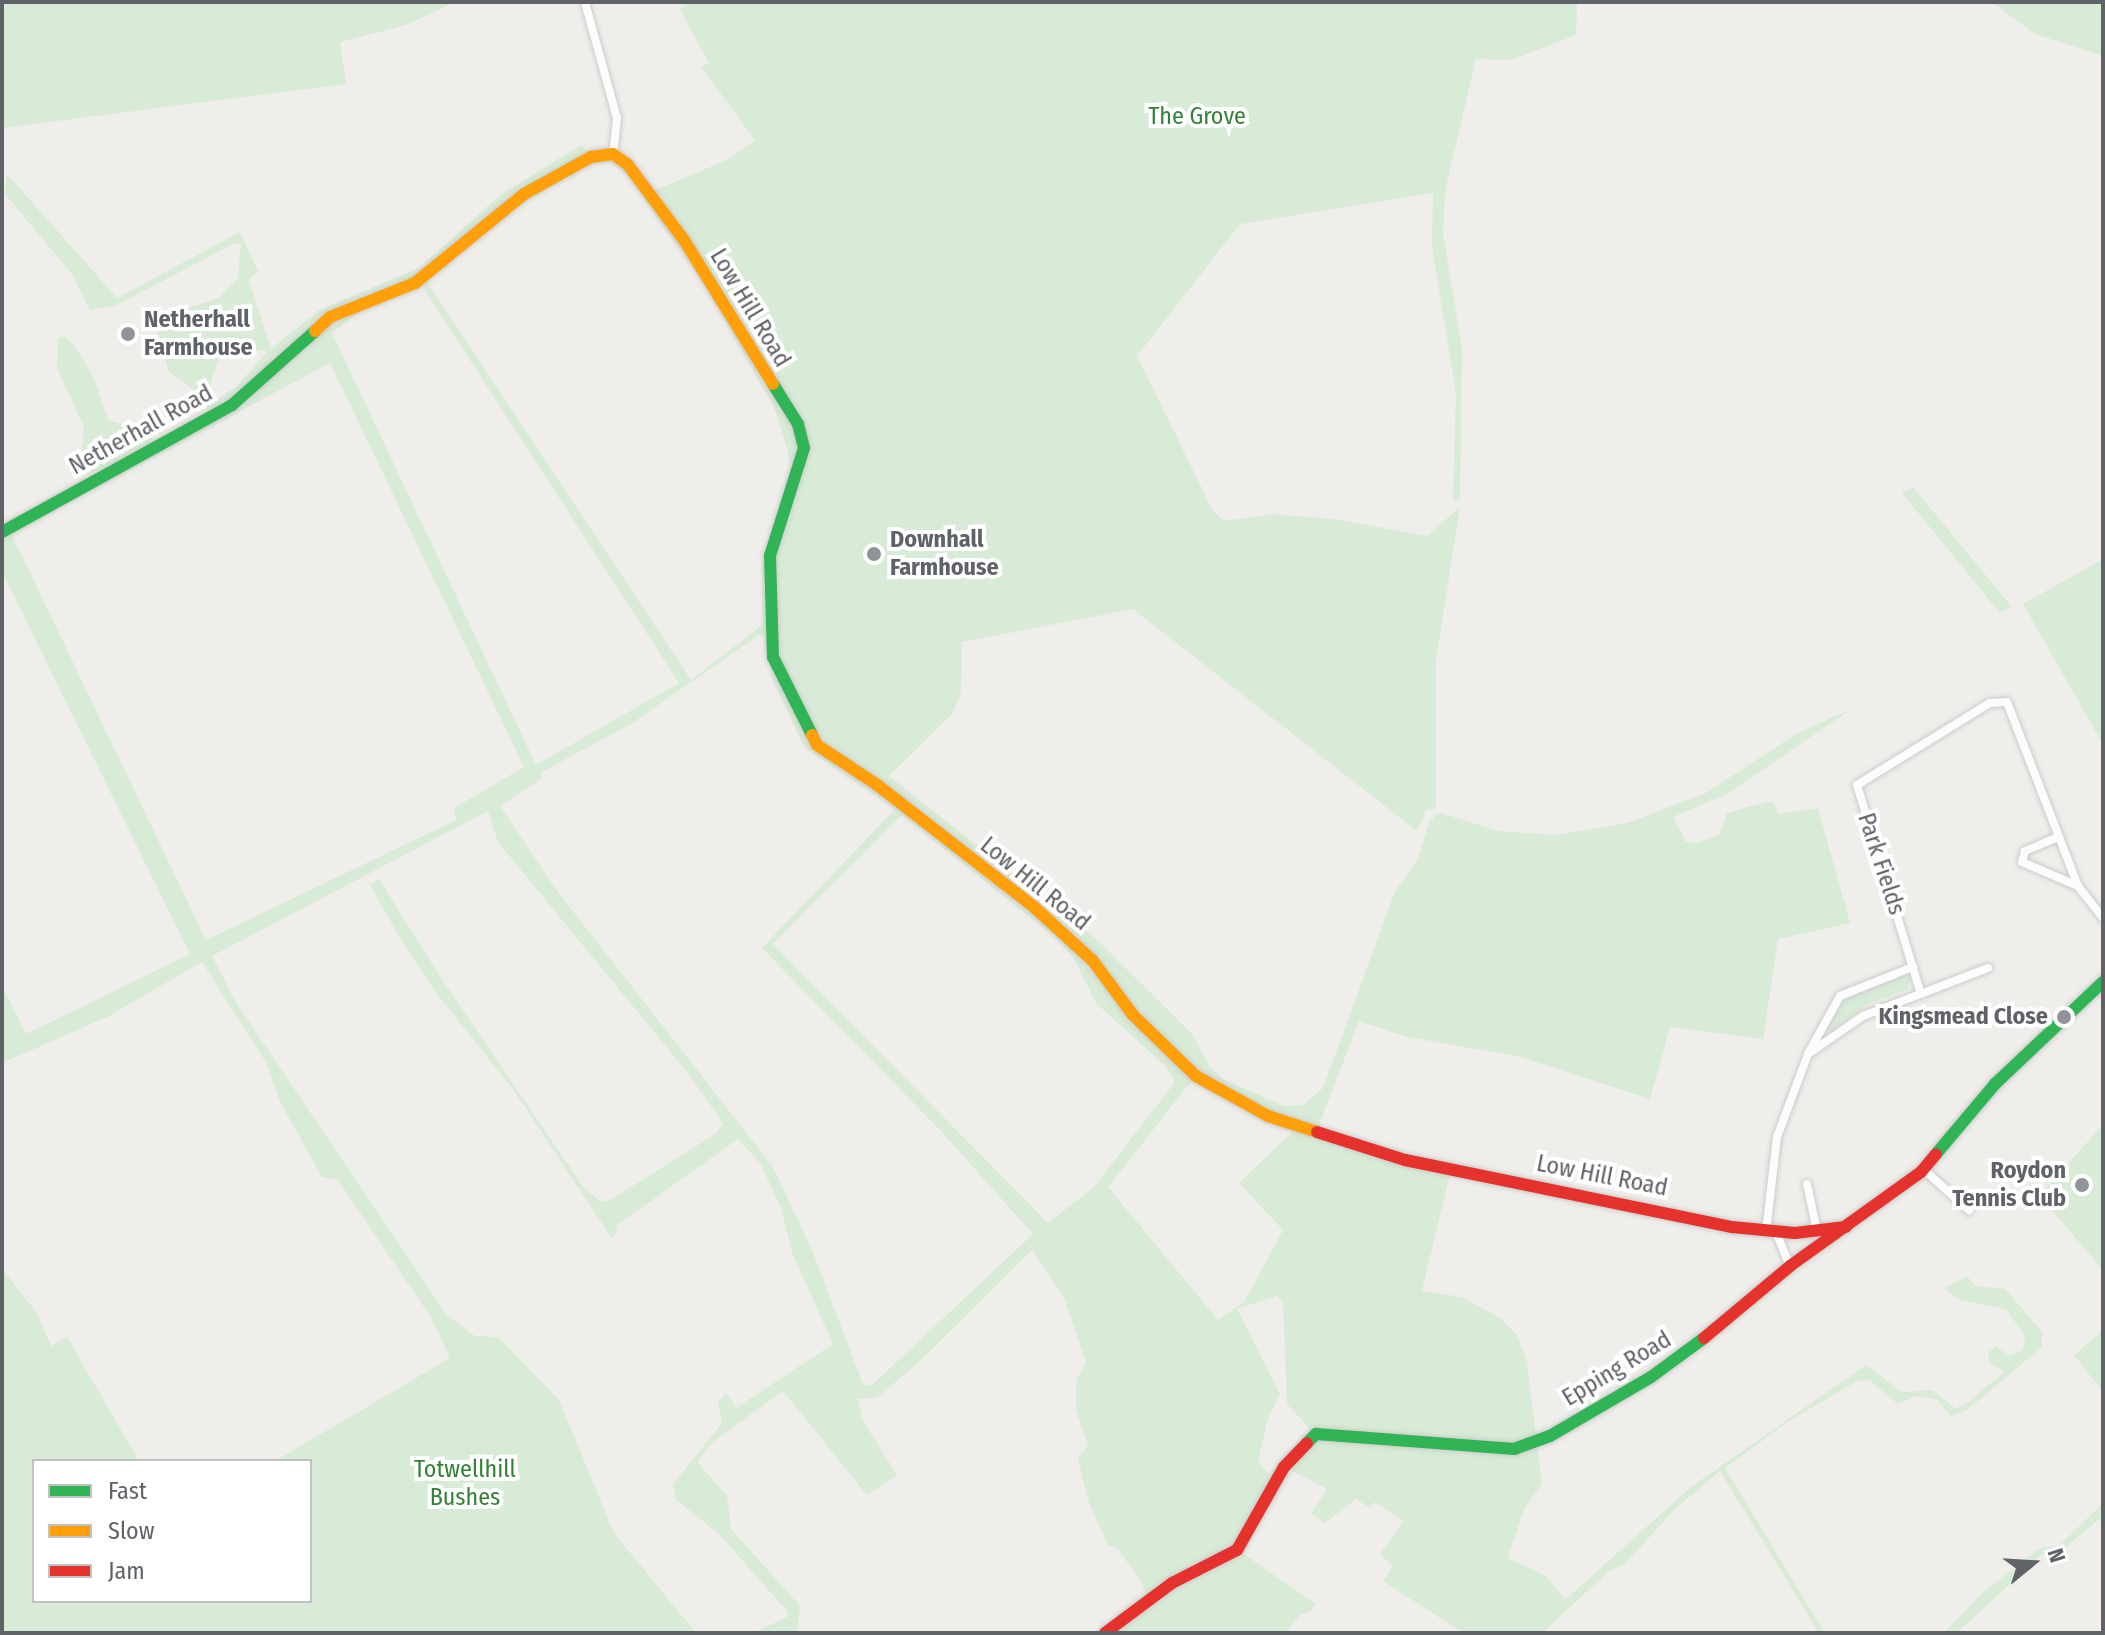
<!DOCTYPE html>
<style>
body{margin:0}
#map{position:relative;width:2105px;height:1635px;overflow:hidden;background:#efeeea;font-family:"Fira Sans Condensed",sans-serif}
div>[style]{position:absolute}
.green>*{inset:0;background:#d8ebd6}
.roads{filter:drop-shadow(0 0 2px #cbcccc) drop-shadow(0 0 2px #cbcccc)}
.street>*{height:8px;margin:-4px;padding:0 4px;transform-origin:4px;border-radius:4px;background:#fdfcfc}
.fast>*{height:12px;margin:-6px;padding:0 6px;transform-origin:6px;border-radius:6px;background:#30b455}
.slow>*{height:12px;margin:-6px;padding:0 6px;transform-origin:6px;border-radius:6px;background:#ff9f0a}
.jam>*{height:12px;margin:-6px;padding:0 6px;transform-origin:6px;border-radius:6px;background:#e5322d}
.dots>*{width:22px;height:22px;translate:-50% -50%;box-sizing:border-box;border:4px solid #fff;border-radius:50%}
span{translate:-50% -50%;white-space:nowrap;text-align:center;line-height:1.15;-webkit-text-stroke:8px #fff;paint-order:stroke}
.park-label{font-size:24px;color:#348238}
.street-label{font-size:24px;color:#5f6368}
.poi-label{font-size:24px;color:#5f6368;font-weight:700}
.left{translate:0 -50%;text-align:left}
.right{translate:-100% -50%;text-align:right}
.frame{position:absolute;inset:0;border:4px solid #5f6368;pointer-events:none}
.legend{position:absolute;left:32px;top:1459px;width:280px;height:144px;box-sizing:border-box;background:#fff;border:2px solid #bfc1c3;margin:0;padding:10px 14px;list-style:none;font-size:24px;color:#5f6368}
.legend li{display:flex;align-items:center;gap:16px;height:40px}
.legend b{width:40px;border:2px solid #bfc1c3}
.north{position:absolute;left:1993px;top:1523px;width:80px;height:80px;-webkit-text-stroke:6px #fff;paint-order:stroke;rotate:72deg;font-size:22px;font-weight:700;line-height:32px;text-align:center;color:#5f6368}
.north::after{content:'';display:block;margin:auto;width:28px;height:36px;background:#5f6368;clip-path:polygon(50% 0,100% 100%,50% 72%,0 100%)}
</style>
<div id="map">
<div class="green">
<div style="clip-path:polygon(2px 2px,455px 2px,406px 25px,340px 42px,346px 84px,2px 128px)"></div>
<div style="clip-path:polygon(evenodd,687px 2px,1577px 2px,1576px 35px,1511px 60px,1476px 59px,1445px 191px,1443px 233px,1462px 349px,1460px 500px,1453px 501px,1456px 393px,1432px 247px,1433px 193px,1240px 224px,1137px 356px,1213px 511px,1224px 521px,1273px 514px,1335px 519px,1427px 536px,1460px 507px,1436px 660px,1436px 809px,1426px 810px,1417px 831px,1133px 609px,962px 642px,961px 692px,952px 714px,889px 776px,1096px 939px,1192px 1034px,1210px 1067px,1223px 1079px,1284px 1106px,1303px 1105px,1323px 1088px,1395px 891px,1418px 859px,1431px 816px,1435px 824px,1433px 815px,1441px 813px,1498px 831px,1557px 835px,1627px 823px,1706px 793px,1796px 734px,1853px 708px,1727px 794px,1673px 817px,1686px 842px,1697px 843px,1720px 834px,1727px 813px,1766px 802px,1774px 802px,1778px 814px,1818px 808px,1850px 923px,1778px 939px,1763px 1039px,1670px 1027px,1650px 1099px,1517px 1056px,1407px 1037px,1359px 1021px,1317px 1130px,1193px 1079px,1108px 1187px,1218px 1320px,1245px 1301px,1283px 1230px,1239px 1183px,1295px 1129px,1451px 1170px,1422px 1291px,1462px 1297px,1500px 1318px,1518px 1336px,1527px 1362px,1542px 1484px,1524px 1509px,1508px 1558px,1546px 1576px,1565px 1600px,1691px 1487px,1866px 1365px,1902px 1392px,1932px 1390px,1956px 1409px,1967px 1403px,2004px 1372px,1989px 1362px,1988px 1352px,1996px 1346px,2009px 1356px,2023px 1350px,2025px 1336px,2006px 1309px,1960px 1300px,1944px 1288px,1967px 1276px,1975px 1286px,2005px 1289px,2042px 1332px,2042px 1347px,1967px 1410px,1950px 1416px,1938px 1400px,1916px 1396px,1898px 1404px,1869px 1380px,1857px 1381px,1789px 1421px,1725px 1468px,1825px 1633px,1819px 1633px,1720px 1471px,1674px 1510px,1625px 1564px,1608px 1572px,1542px 1633px,1463px 1633px,1383px 1581px,1393px 1566px,1380px 1554px,1403px 1521px,1375px 1502px,1370px 1508px,1356px 1499px,1325px 1523px,1311px 1514px,1327px 1489px,1285px 1467px,1238px 1550px,1316px 1604px,1310px 1612px,1300px 1615px,1286px 1633px,1104px 1633px,1148px 1603px,1142px 1583px,1118px 1549px,1108px 1545px,1089px 1503px,1078px 1459px,1088px 1445px,1076px 1410px,1076px 1380px,1086px 1362px,1064px 1298px,1032px 1250px,920px 1361px,877px 1398px,858px 1399px,863px 1421px,897px 1475px,867px 1495px,783px 1391px,713px 1442px,697px 1462px,727px 1496px,731px 1529px,800px 1606px,797px 1633px,753px 1633px,787px 1617px,787px 1611px,719px 1534px,676px 1500px,673px 1484px,722px 1423px,718px 1403px,726px 1393px,736px 1408px,833px 1344px,793px 1255px,781px 1208px,760px 1163px,738px 1139px,616px 1226px,618px 1232px,611px 1237px,513px 1089px,437px 994px,400px 938px,370px 885px,379px 879px,441px 978px,584px 1188px,599px 1200px,607px 1202px,717px 1133px,723px 1123px,687px 1072px,498px 842px,488px 811px,212px 956px,235px 1001px,446px 1314px,475px 1336px,498px 1337px,559px 1400px,614px 1533px,696px 1633px,2px 1633px,2px 1269px,37px 1313px,51px 1346px,67px 1337px,139px 1461px,34px 1461px,34px 1601px,310px 1601px,310px 1461px,275px 1461px,450px 1358px,432px 1319px,338px 1180px,322px 1177px,280px 1102px,267px 1064px,202px 962px,109px 1016px,2px 1063px,2px 986px,26px 1034px,190px 954px,2px 572px,2px 541px,12px 535px,206px 940px,456px 820px,454px 808px,524px 767px,330px 363px,75px 500px,71px 489px,117px 462px,80px 477px,84px 427px,57px 368px,58px 338px,65px 336px,76px 348px,94px 378px,108px 420px,150px 432px,153px 443px,209px 412px,205px 408px,237px 386px,268px 351px,245px 349px,219px 358px,207px 395px,196px 391px,169px 372px,157px 329px,170px 314px,219px 298px,238px 278px,241px 245px,235px 243px,115px 306px,90px 310px,71px 273px,5px 194px,7px 174px,117px 298px,240px 232px,258px 271px,249px 280px,271px 349px,319px 310px,419px 268px,501px 194px,581px 145px,591px 157px,613px 154px,646px 194px,727px 160px,755px 140px,701px 67px,709px 63px,680px 10px,687px 2px,592px 161px,609px 162px,627px 175px,705px 287px,774px 407px,788px 451px,790px 471px,762px 565px,762px 625px,691px 680px,427px 282px,499px 219px,592px 161px,687px 2px,422px 286px,679px 683px,536px 765px,332px 333px,369px 305px,422px 286px,687px 2px,759px 635px,764px 636px,772px 679px,804px 747px,895px 809px,762px 948px,941px 1131px,1033px 1234px,871px 1386px,863px 1384px,812px 1250px,773px 1167px,554px 887px,500px 806px,542px 778px,540px 773px,631px 724px,759px 635px,687px 2px,902px 815px,1055px 937px,1073px 957px,1096px 1003px,1166px 1067px,1175px 1082px,1094px 1187px,1048px 1223px,773px 944px,902px 815px,687px 2px,1277px 1296px,1283px 1303px,1287px 1404px,1315px 1434px,1304px 1434px,1269px 1474px,1258px 1462px,1268px 1418px,1280px 1394px,1237px 1309px,1277px 1296px)"></div>
<div style="clip-path:polygon(1992px 2px,2103px 2px,2103px 56px,2035px 34px)"></div>
<div style="clip-path:polygon(1913px 487px,2011px 606px,2000px 613px,1902px 493px)"></div>
<div style="clip-path:polygon(2103px 559px,2103px 739px,2100px 739px,2023px 604px)"></div>
<div style="clip-path:polygon(1905px 973px,1911px 978px,1908px 989px,1868px 1004px,1832px 1032px,1824px 1027px,1840px 996px)"></div>
<div style="clip-path:polygon(2103px 1125px,2103px 1270px,2043px 1200px,2042px 1192px)"></div>
<div style="clip-path:polygon(2103px 1330px,2103px 1392px,2074px 1355px)"></div>
<div style="clip-path:polygon(2103px 1503px,2103px 1516px,2060px 1552px,2041px 1555px,1957px 1633px,1944px 1633px,1982px 1593px,2040px 1548px,2060px 1545px)"></div>
</div>
<div class="roads">
<div class="street">
<div style="left:585px;top:2px;width:120px;rotate:74.6deg"></div>
<div style="left:617px;top:118px;width:36px;rotate:96deg"></div>
<div style="left:2058px;top:837px;width:36px;rotate:157deg"></div>
<div style="left:2025px;top:851px;width:11px;rotate:105deg"></div>
<div style="left:2022px;top:862px;width:61px;rotate:23.2deg"></div>
<div style="left:1920px;top:991px;width:215px;rotate:-107deg"></div>
<div style="left:1857px;top:785px;width:156px;rotate:-31.7deg"></div>
<div style="left:1990px;top:703px;width:17px;rotate:-3deg"></div>
<div style="left:2007px;top:702px;width:197px;rotate:68.9deg"></div>
<div style="left:2078px;top:886px;width:41px;rotate:52deg"></div>
<div style="left:1809px;top:1052px;width:64px;rotate:-61deg"></div>
<div style="left:1840px;top:996px;width:79px;rotate:-21.7deg"></div>
<div style="left:1923px;top:1169px;width:62px;rotate:41.7deg"></div>
<div style="left:1807px;top:1184px;width:48px;rotate:78deg"></div>
<div style="left:1766px;top:1232px;width:96px;rotate:-83.4deg"></div>
<div style="left:1777px;top:1137px;width:89px;rotate:-69.5deg"></div>
<div style="left:1808px;top:1054px;width:67px;rotate:-34.6deg"></div>
<div style="left:1863px;top:1016px;width:134px;rotate:-21deg"></div>
<div style="left:1776px;top:1232px;width:37px;rotate:68deg"></div>
</div>
<div class="fast">
<div style="left:773px;top:384px;width:47px;rotate:58deg"></div>
<div style="left:798px;top:424px;width:25px;rotate:76deg"></div>
<div style="left:804px;top:448px;width:113px;rotate:107.5deg"></div>
<div style="left:770px;top:556px;width:101px;rotate:88.3deg"></div>
<div style="left:773px;top:657px;width:87px;rotate:63.4deg"></div>
<div style="left:2px;top:532px;width:263px;rotate:-28.9deg"></div>
<div style="left:232px;top:405px;width:111px;rotate:-41.7deg"></div>
<div style="left:1936px;top:1154px;width:92px;rotate:-49.9deg"></div>
<div style="left:1995px;top:1084px;width:149px;rotate:-43.4deg"></div>
<div style="left:1307px;top:1443px;width:13px;rotate:-45deg"></div>
<div style="left:1316px;top:1434px;width:199px;rotate:4.3deg"></div>
<div style="left:1514px;top:1449px;width:38px;rotate:-20deg"></div>
<div style="left:1550px;top:1436px;width:117px;rotate:-30.3deg"></div>
<div style="left:1651px;top:1377px;width:66px;rotate:-36.3deg"></div>
</div>
<div class="slow">
<div style="left:315px;top:331px;width:21px;rotate:-43deg"></div>
<div style="left:330px;top:317px;width:92px;rotate:-21.8deg"></div>
<div style="left:415px;top:283px;width:141px;rotate:-39.2deg"></div>
<div style="left:524px;top:194px;width:77px;rotate:-28.9deg"></div>
<div style="left:591px;top:157px;width:22px;rotate:-8deg"></div>
<div style="left:613px;top:154px;width:19px;rotate:36deg"></div>
<div style="left:628px;top:165px;width:94px;rotate:53.3deg"></div>
<div style="left:684px;top:240px;width:169px;rotate:58.3deg"></div>
<div style="left:812px;top:735px;width:11px;rotate:63deg"></div>
<div style="left:817px;top:745px;width:71px;rotate:33.5deg"></div>
<div style="left:876px;top:784px;width:202px;rotate:37.9deg"></div>
<div style="left:1035px;top:908px;width:79px;rotate:42.4deg"></div>
<div style="left:1093px;top:961px;width:67px;rotate:53.5deg"></div>
<div style="left:1133px;top:1015px;width:88px;rotate:44.1deg"></div>
<div style="left:1196px;top:1076px;width:82px;rotate:29.1deg"></div>
<div style="left:1268px;top:1116px;width:52px;rotate:18.1deg"></div>
</div>
<div class="jam">
<div style="left:1317px;top:1132px;width:92px;rotate:17.7deg"></div>
<div style="left:1405px;top:1160px;width:334px;rotate:11.6deg"></div>
<div style="left:1732px;top:1227px;width:63px;rotate:5.4deg"></div>
<div style="left:1795px;top:1233px;width:51px;rotate:-6.7deg"></div>
<div style="left:1704px;top:1338px;width:112px;rotate:-39.9deg"></div>
<div style="left:1790px;top:1266px;width:161px;rotate:-35.7deg"></div>
<div style="left:1921px;top:1172px;width:23px;rotate:-50deg"></div>
<div style="left:1105px;top:1633px;width:84px;rotate:-36.7deg"></div>
<div style="left:1172px;top:1583px;width:73px;rotate:-26.9deg"></div>
<div style="left:1237px;top:1550px;width:95px;rotate:-60.5deg"></div>
<div style="left:1284px;top:1467px;width:33px;rotate:-46deg"></div>
</div>
</div>
<div class="dots">
<div style="left:128px;top:334px;background:#919496"></div>
<div style="left:874px;top:554px;background:#919496"></div>
<div style="left:2064px;top:1017px;background:#919496"></div>
<div style="left:2082px;top:1185px;background:#919496"></div>
</div>
<div class="park-label">
<span style="left:1197px;top:117px">The Grove</span>
<span style="left:465px;top:1484px">Totwellhill<br>Bushes</span>
</div>
<div class="street-label">
<span style="left:750px;top:308px;rotate:59deg">Low Hill Road</span>
<span style="left:141px;top:430px;rotate:-29deg">Netherhall Road</span>
<span style="left:1881px;top:864px;rotate:72deg">Park Fields</span>
<span style="left:1035px;top:884px;rotate:39deg">Low Hill Road</span>
<span style="left:1602px;top:1176px;rotate:11deg">Low Hill Road</span>
<span style="left:1617px;top:1369px;rotate:-31deg">Epping Road</span>
</div>
<div class="poi-label">
<span class="left" style="left:144px;top:334px">Netherhall<br>Farmhouse</span>
<span class="left" style="left:890px;top:554px">Downhall<br>Farmhouse</span>
<span class="right" style="left:2048px;top:1017px">Kingsmead Close</span>
<span class="right" style="left:2066px;top:1185px">Roydon<br>Tennis Club</span>
</div>
<div class="frame"></div>
<ul class="legend">
<li><b style="height:10px;background:#30b455"></b>Fast</li>
<li><b style="height:10px;background:#ff9f0a"></b>Slow</li>
<li><b style="height:10px;background:#e5322d"></b>Jam</li>
</ul>
<div class="north">N</div>
</div>
